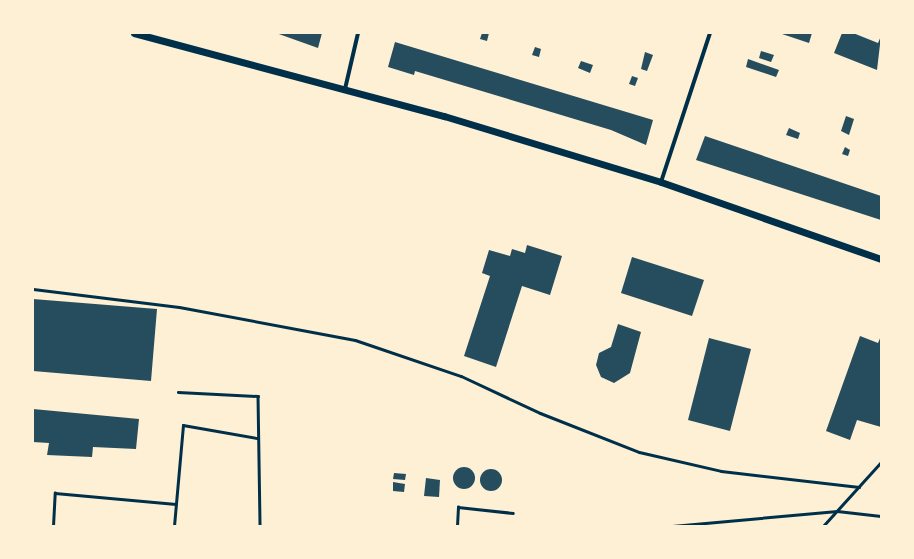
<!DOCTYPE html>
<style>
body{margin:0}
#map{position:relative;width:914px;height:559px;overflow:hidden;background:#fdf0d5;font-family:Lato,sans-serif}
div>[style]{position:absolute}
.building>*{inset:0;background:#264d5e}
.round{border-radius:50%}
.path>*{height:2.5px;margin:-1.25px;padding:0 1.25px;transform-origin:1.25px;border-radius:1.25px;background:#003049}
.service>*{height:3px;margin:-1.5px;padding:0 1.5px;transform-origin:1.5px;border-radius:1.5px;background:#003049}
.minor>*{height:4px;margin:-2px;padding:0 2px;transform-origin:2px;border-radius:2px;background:#003049}
.tertiary>*{height:7px;margin:-3.5px;padding:0 3.5px;transform-origin:3.5px;border-radius:3.5px;background:#003049}
span{translate:-50% -50%;white-space:nowrap;text-align:center;line-height:1.15;-webkit-text-stroke:3px #fdf0d5;paint-order:stroke}
.frame{position:absolute;inset:0;border:34px solid #fdf0d5;pointer-events:none}
</style>
<div id="map">
<div class="building">
<div style="clip-path:polygon(276px 33px,322px 33px,318px 48px)"></div>
<div style="clip-path:polygon(482px 33px,489px 33px,487px 41px,480px 39px)"></div>
<div style="clip-path:polygon(779px 33px,812px 33px,809px 43px)"></div>
<div style="clip-path:polygon(842px 33px,853px 33px,878px 43px,881px 36px,877px 70px,834px 53px)"></div>
<div style="clip-path:polygon(395px 42px,653px 120px,646px 145px,611px 130px,415px 71px,414px 75px,388px 67px)"></div>
<div style="clip-path:polygon(535px 47px,541px 49px,539px 57px,532px 55px)"></div>
<div style="clip-path:polygon(761px 51px,774px 55px,771px 62px,759px 58px)"></div>
<div style="clip-path:polygon(645px 52px,653px 55px,647px 71px,641px 69px)"></div>
<div style="clip-path:polygon(748px 59px,779px 70px,776px 77px,746px 67px)"></div>
<div style="clip-path:polygon(581px 61px,593px 65px,590px 73px,578px 68px)"></div>
<div style="clip-path:polygon(632px 76px,638px 78px,635px 86px,629px 84px)"></div>
<div style="clip-path:polygon(846px 116px,854px 119px,849px 135px,841px 131px)"></div>
<div style="clip-path:polygon(789px 128px,800px 133px,798px 139px,786px 135px)"></div>
<div style="clip-path:polygon(705px 136px,881px 196px,881px 220px,696px 160px)"></div>
<div style="clip-path:polygon(845px 147px,850px 150px,848px 156px,842px 154px)"></div>
<div style="clip-path:polygon(527px 245px,562px 256px,550px 295px,522px 286px,496px 367px,464px 356px,490px 276px,482px 273px,489px 250px,510px 256px,512px 249px,525px 253px)"></div>
<div style="clip-path:polygon(632px 257px,704px 280px,692px 316px,621px 293px)"></div>
<div style="clip-path:polygon(33px 299px,157px 309px,151px 381px,33px 371px)"></div>
<div style="clip-path:polygon(618px 324px,641px 332px,630px 373px,614px 383px,601px 377px,596px 365px,599px 353px,611px 347px)"></div>
<div style="clip-path:polygon(860px 336px,878px 343px,881px 336px,881px 427px,857px 420px,850px 440px,826px 431px)"></div>
<div style="clip-path:polygon(709px 338px,751px 349px,730px 431px,688px 420px)"></div>
<div style="clip-path:polygon(33px 409px,139px 419px,136px 449px,93px 447px,92px 457px,47px 455px,49px 443px,33px 442px)"></div>
<div class="round" style="left:453px;top:467px;width:22px;height:22px"></div>
<div class="round" style="left:480px;top:469px;width:22px;height:22px"></div>
<div style="clip-path:polygon(394px 473px,406px 474px,405px 480px,393px 479px)"></div>
<div style="clip-path:polygon(426px 478px,440px 480px,439px 497px,424px 496px)"></div>
<div style="clip-path:polygon(393px 482px,405px 484px,404px 492px,393px 491px)"></div>
</div>
<div class="path">
<div style="left:178px;top:392px;width:80px;rotate:2.9deg"></div>
<div style="left:258px;top:396px;width:130px;rotate:89.1deg"></div>
<div style="left:53px;top:526px;width:33px;rotate:-87deg"></div>
<div style="left:55px;top:493px;width:121px;rotate:5.2deg"></div>
<div style="left:174px;top:526px;width:101px;rotate:-84.9deg"></div>
<div style="left:183px;top:425px;width:75px;rotate:10deg"></div>
<div style="left:457px;top:526px;width:19px;rotate:-87deg"></div>
<div style="left:458px;top:507px;width:55px;rotate:6.2deg"></div>
</div>
<div class="service">
<div style="left:33px;top:289px;width:147px;rotate:7deg"></div>
<div style="left:179px;top:307px;width:179px;rotate:10.6deg"></div>
<div style="left:355px;top:340px;width:112px;rotate:18.8deg"></div>
<div style="left:461px;top:376px;width:87px;rotate:25.1deg"></div>
<div style="left:540px;top:413px;width:106px;rotate:21.5deg"></div>
<div style="left:639px;top:452px;width:84px;rotate:13deg"></div>
<div style="left:721px;top:471px;width:139px;rotate:6.6deg"></div>
<div style="left:672px;top:526px;width:166px;rotate:-5.2deg"></div>
<div style="left:837px;top:511px;width:44px;rotate:6.5deg"></div>
<div style="left:823px;top:526px;width:86px;rotate:-47.8deg"></div>
</div>
<div class="minor">
<div style="left:345px;top:89px;width:57px;rotate:-76.9deg"></div>
<div style="left:661px;top:182px;width:157px;rotate:-71.8deg"></div>
</div>
<div class="tertiary">
<div style="left:134px;top:33px;width:321px;rotate:15deg"></div>
<div style="left:444px;top:116px;width:227px;rotate:16.9deg"></div>
<div style="left:661px;top:182px;width:233px;rotate:19.3deg"></div>
</div>
<div class="frame"></div>
</div>
